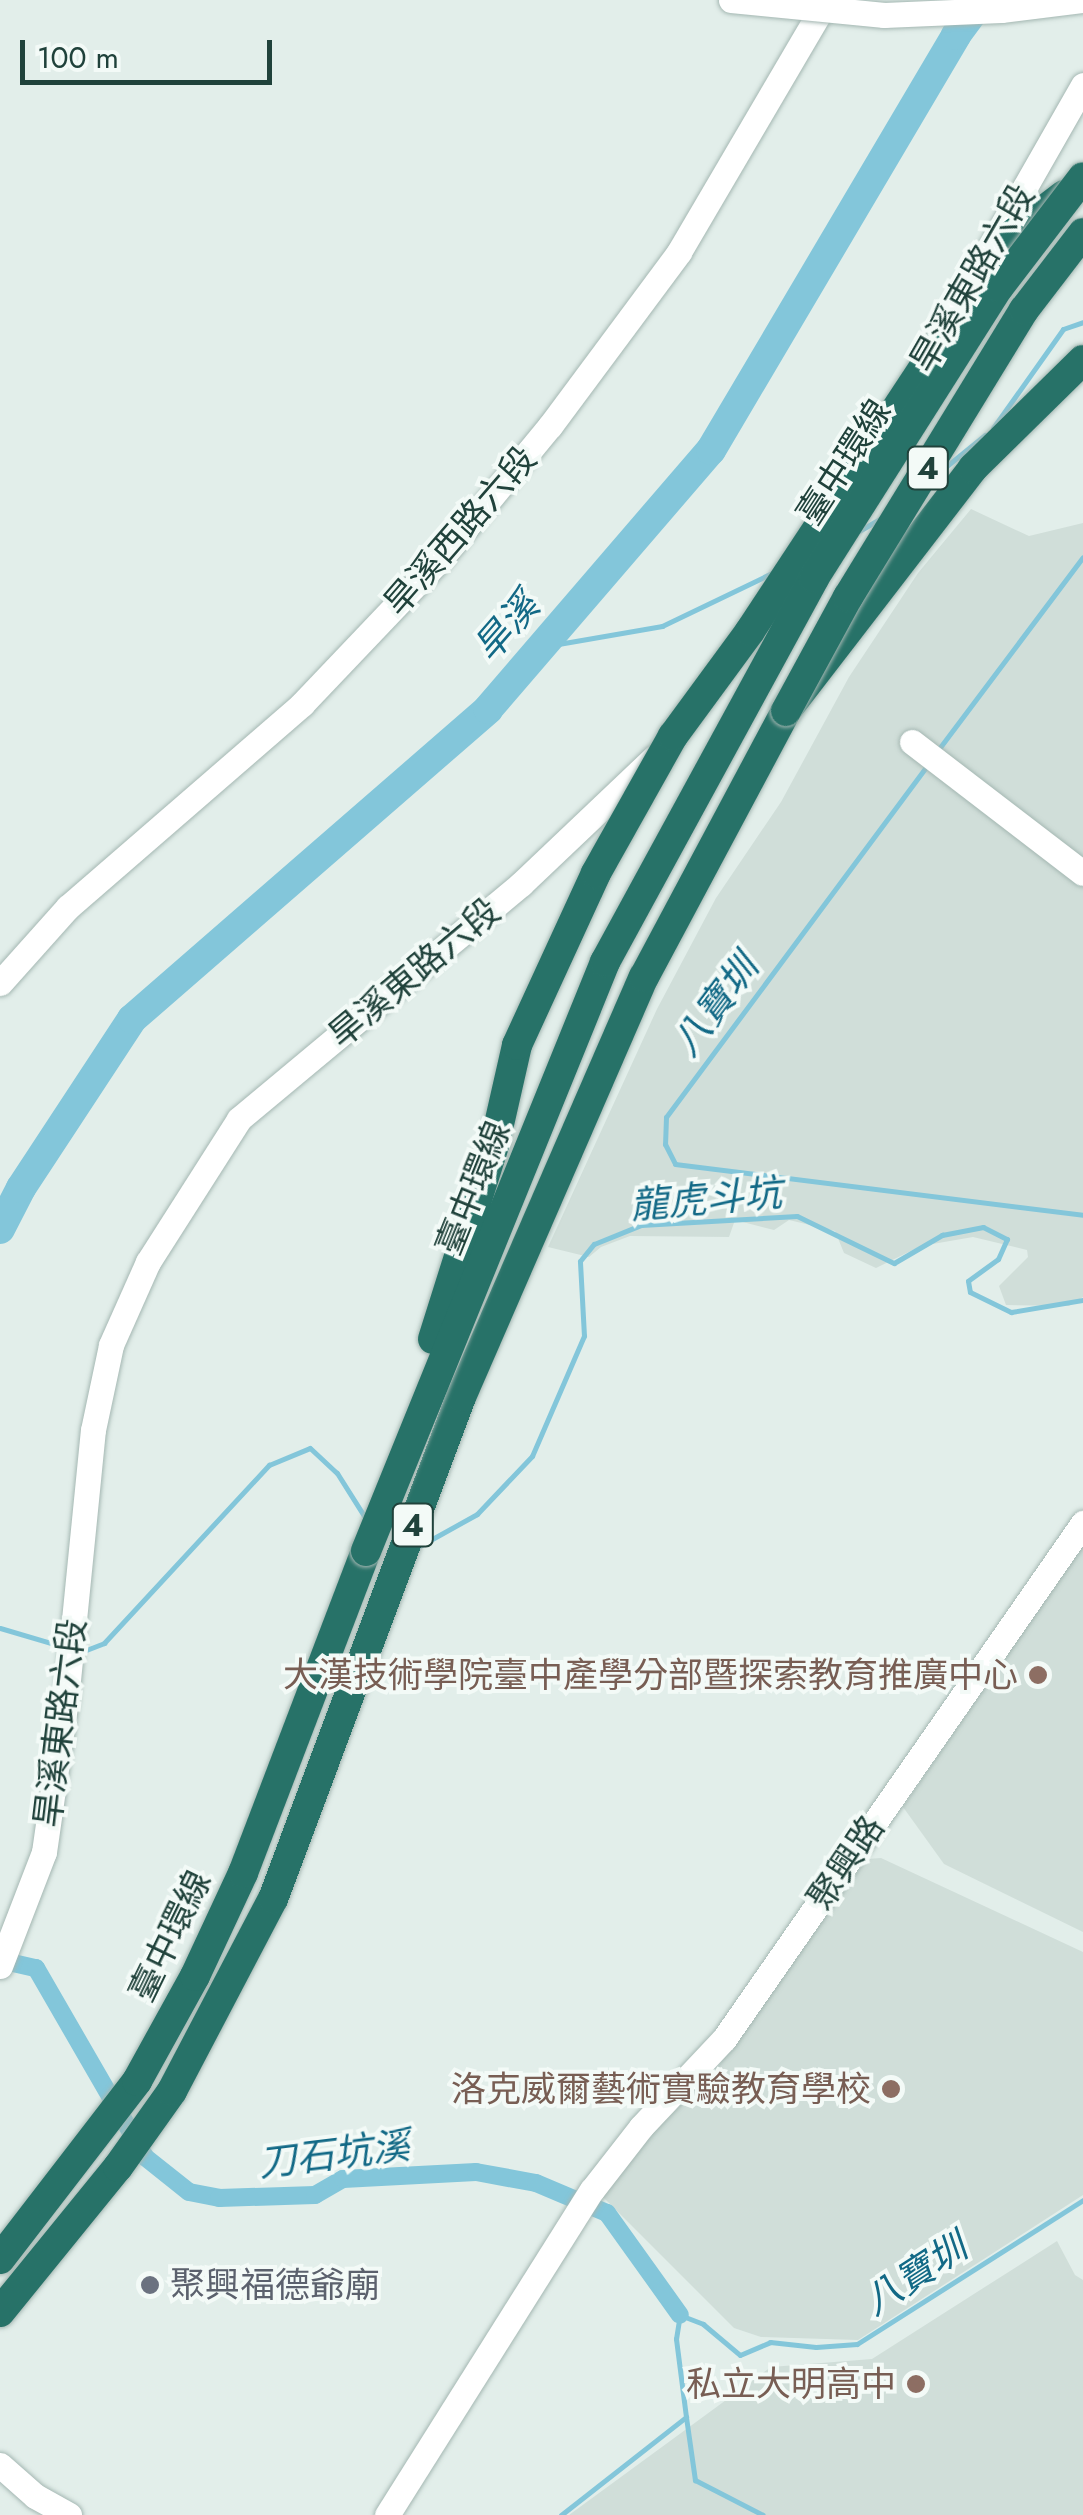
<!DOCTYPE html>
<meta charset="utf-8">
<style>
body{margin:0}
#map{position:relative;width:1083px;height:2515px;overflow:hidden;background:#e2eeea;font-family:Jost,"Noto Sans TC",sans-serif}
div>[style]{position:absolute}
.built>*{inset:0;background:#d0ded9}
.stream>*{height:5px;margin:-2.5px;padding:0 2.5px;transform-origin:2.5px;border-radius:2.5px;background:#83c6da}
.canal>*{height:18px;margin:-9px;padding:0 9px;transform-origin:9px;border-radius:9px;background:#83c6da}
.river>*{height:30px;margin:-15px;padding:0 15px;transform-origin:15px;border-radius:15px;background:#83c6da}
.roads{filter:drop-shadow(0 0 2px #a4b7b2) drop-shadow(0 0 2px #a4b7b2)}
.minor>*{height:25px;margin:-12.5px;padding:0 12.5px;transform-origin:12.5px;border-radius:12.5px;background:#fff}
.highway>*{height:30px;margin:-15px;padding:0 15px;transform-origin:15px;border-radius:15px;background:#277268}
.bridges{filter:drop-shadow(0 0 2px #a4b7b2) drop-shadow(0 0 2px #a4b7b2)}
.minor-bridge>*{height:25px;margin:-12.5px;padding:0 12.5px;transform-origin:12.5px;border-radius:12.5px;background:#fff}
.highway-bridge>*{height:30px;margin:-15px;padding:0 15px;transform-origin:15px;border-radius:15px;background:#277268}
.dots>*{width:28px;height:28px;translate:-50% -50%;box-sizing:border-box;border:5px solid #f3faf7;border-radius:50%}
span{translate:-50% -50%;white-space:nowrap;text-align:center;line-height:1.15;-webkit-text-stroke:8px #f3faf7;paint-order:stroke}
.shield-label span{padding:2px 8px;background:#f3faf7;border:2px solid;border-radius:8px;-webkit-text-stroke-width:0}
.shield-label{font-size:32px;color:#20423b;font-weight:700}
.street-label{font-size:35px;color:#20423b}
.education-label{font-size:35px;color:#785e54}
.right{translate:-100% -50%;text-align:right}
.worship-label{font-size:35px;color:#5b616d}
.left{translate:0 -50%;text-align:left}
.water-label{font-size:38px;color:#126986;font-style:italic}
.scale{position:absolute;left:20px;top:40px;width:252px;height:45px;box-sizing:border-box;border:5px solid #20423b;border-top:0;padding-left:12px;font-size:30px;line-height:35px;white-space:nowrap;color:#20423b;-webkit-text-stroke:8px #f3faf7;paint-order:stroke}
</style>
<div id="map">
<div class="built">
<div style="clip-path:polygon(971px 509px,1029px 536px,1083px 523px,1083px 1297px,1069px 1306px,1006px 1305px,999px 1286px,1028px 1257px,1027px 1250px,973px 1237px,921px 1246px,876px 1268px,844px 1253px,835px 1231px,789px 1220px,774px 1230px,735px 1220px,729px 1237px,630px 1236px,601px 1247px,589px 1257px,548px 1247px,657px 1009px,716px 898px,781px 802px,849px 677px,918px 573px)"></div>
<div style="clip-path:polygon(1083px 1544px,1083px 1932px,944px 1864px,903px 1807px)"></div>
<div style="clip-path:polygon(881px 1858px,1083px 1952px,1083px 2195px,858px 2340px,761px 2337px,734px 2328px,603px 2197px,648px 2137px,713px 2074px,867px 1859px)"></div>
<div style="clip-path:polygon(1057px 2241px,1075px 2275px,1083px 2280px,1083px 2515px,569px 2515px,771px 2367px,872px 2359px)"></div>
</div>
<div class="stream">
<div style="left:993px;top:428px;width:121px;rotate:-54.7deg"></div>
<div style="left:1063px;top:329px;width:21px;rotate:-19deg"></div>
<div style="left:943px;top:469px;width:54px;rotate:-39deg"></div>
<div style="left:859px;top:531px;width:24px;rotate:-30deg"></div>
<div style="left:541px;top:647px;width:123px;rotate:-9.8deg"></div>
<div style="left:662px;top:626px;width:122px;rotate:-25.7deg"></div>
<div style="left:938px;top:750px;width:241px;rotate:-53.1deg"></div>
<div style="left:929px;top:763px;width:441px;rotate:126.6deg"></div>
<div style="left:666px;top:1117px;width:27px;rotate:92deg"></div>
<div style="left:665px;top:1144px;width:22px;rotate:63deg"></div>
<div style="left:675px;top:1164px;width:411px;rotate:7.1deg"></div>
<div style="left:416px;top:1548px;width:70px;rotate:-29.1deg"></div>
<div style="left:477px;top:1514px;width:80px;rotate:-46.5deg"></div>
<div style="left:532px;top:1456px;width:131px;rotate:-66.6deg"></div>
<div style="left:584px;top:1336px;width:75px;rotate:-93.1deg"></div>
<div style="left:580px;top:1261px;width:22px;rotate:-51deg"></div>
<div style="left:594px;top:1244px;width:51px;rotate:-22deg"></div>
<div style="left:641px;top:1225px;width:156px;rotate:-3.3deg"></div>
<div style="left:797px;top:1216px;width:108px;rotate:25.9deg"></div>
<div style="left:894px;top:1263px;width:56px;rotate:-30.3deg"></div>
<div style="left:942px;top:1235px;width:42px;rotate:-11deg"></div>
<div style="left:983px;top:1227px;width:27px;rotate:27deg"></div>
<div style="left:1007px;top:1239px;width:22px;rotate:114deg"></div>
<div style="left:998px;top:1259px;width:37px;rotate:144deg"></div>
<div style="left:968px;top:1281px;width:11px;rotate:80deg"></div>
<div style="left:970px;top:1292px;width:46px;rotate:26deg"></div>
<div style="left:1011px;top:1312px;width:73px;rotate:-9.5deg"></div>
<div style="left:0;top:1628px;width:64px;rotate:16.4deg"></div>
<div style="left:81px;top:1652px;width:25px;rotate:-21deg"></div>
<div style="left:104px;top:1643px;width:243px;rotate:-47.2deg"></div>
<div style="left:269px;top:1465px;width:44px;rotate:-22.5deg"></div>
<div style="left:310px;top:1448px;width:37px;rotate:43deg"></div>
<div style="left:337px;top:1473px;width:54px;rotate:57.8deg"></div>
<div style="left:686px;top:2417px;width:64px;rotate:81.9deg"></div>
<div style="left:695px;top:2480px;width:76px;rotate:27.2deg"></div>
<div style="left:561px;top:2515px;width:159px;rotate:-38.1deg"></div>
<div style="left:686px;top:2417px;width:79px;rotate:-97.3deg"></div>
<div style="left:676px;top:2339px;width:24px;rotate:-81deg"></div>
<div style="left:680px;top:2315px;width:25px;rotate:21deg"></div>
<div style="left:703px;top:2324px;width:48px;rotate:40deg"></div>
<div style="left:740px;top:2355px;width:33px;rotate:-23deg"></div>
<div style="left:770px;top:2342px;width:46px;rotate:6.2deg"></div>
<div style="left:816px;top:2347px;width:41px;rotate:-4.2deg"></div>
<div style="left:857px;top:2344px;width:268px;rotate:-32.5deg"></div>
</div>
<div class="canal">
<div style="left:0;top:1960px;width:37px;rotate:13deg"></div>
<div style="left:36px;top:1968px;width:218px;rotate:60deg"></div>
<div style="left:145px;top:2157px;width:56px;rotate:38.5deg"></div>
<div style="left:189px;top:2192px;width:31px;rotate:11deg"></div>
<div style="left:219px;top:2198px;width:96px;rotate:-1.8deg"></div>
<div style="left:315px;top:2195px;width:32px;rotate:-30deg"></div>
<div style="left:343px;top:2179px;width:133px;rotate:-3deg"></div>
<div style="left:476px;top:2172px;width:61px;rotate:10.4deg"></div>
<div style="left:536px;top:2183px;width:77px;rotate:22.9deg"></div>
<div style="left:607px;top:2213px;width:125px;rotate:54.4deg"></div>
</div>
<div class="river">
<div style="left:0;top:1229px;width:46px;rotate:-62.9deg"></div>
<div style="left:21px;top:1188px;width:202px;rotate:-56.7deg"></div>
<div style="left:132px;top:1019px;width:472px;rotate:-41deg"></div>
<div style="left:488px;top:709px;width:342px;rotate:-49.3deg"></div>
<div style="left:711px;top:450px;width:482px;rotate:-59.4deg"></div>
<div style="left:956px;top:35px;width:44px;rotate:-53.4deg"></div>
</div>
<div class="roads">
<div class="minor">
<div style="left:932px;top:350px;width:305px;rotate:-60.3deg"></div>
<div style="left:912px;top:742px;width:215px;rotate:37.5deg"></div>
<div style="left:0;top:983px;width:102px;rotate:-48.2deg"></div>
<div style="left:68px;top:907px;width:310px;rotate:-40.9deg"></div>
<div style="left:302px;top:704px;width:202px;rotate:-46.4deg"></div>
<div style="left:441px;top:558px;width:171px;rotate:-50.5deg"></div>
<div style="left:550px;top:426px;width:217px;rotate:-53.4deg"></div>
<div style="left:679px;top:252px;width:292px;rotate:-59.6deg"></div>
<div style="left:0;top:1966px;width:122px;rotate:-68.9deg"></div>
<div style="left:44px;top:1852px;width:154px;rotate:-81.8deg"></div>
<div style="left:66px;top:1700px;width:271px;rotate:-84.3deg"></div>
<div style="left:93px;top:1430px;width:87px;rotate:-78deg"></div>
<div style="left:111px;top:1345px;width:91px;rotate:-66deg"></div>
<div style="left:148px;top:1262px;width:169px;rotate:-57.5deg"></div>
<div style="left:239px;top:1119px;width:367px;rotate:-39.8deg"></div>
<div style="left:521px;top:884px;width:183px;rotate:-43.5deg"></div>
<div style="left:0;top:2465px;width:47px;rotate:41.5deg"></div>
<div style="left:35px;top:2496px;width:39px;rotate:29deg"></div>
<div style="left:387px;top:2515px;width:384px;rotate:-57.8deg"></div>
<div style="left:592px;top:2190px;width:80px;rotate:-52.1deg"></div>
<div style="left:641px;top:2127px;width:121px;rotate:-46.7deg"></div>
<div style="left:724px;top:2039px;width:629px;rotate:-55.17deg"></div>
</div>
<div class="highway">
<div style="left:1013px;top:234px;width:64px;rotate:-37.4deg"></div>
<div style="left:0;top:2259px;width:225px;rotate:-52.4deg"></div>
<div style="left:137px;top:2081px;width:120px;rotate:-61.1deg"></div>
<div style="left:195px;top:1976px;width:114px;rotate:-65deg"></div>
<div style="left:243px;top:1873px;width:345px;rotate:-69.1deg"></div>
<div style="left:0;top:2312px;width:187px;rotate:-50.9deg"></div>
<div style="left:118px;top:2167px;width:93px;rotate:-54.6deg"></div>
<div style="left:172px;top:2091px;width:217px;rotate:-62.3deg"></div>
<div style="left:273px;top:1899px;width:536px;rotate:-69.47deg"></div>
<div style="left:461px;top:1397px;width:458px;rotate:-66.5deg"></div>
<div style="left:644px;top:977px;width:302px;rotate:-61.9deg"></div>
<div style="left:786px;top:711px;width:307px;rotate:-52.4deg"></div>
<div style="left:973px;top:468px;width:154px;rotate:-44.5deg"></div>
</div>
</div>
<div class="bridges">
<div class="minor-bridge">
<div style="left:731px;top:0;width:154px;rotate:5.6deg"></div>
<div style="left:884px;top:15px;width:117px;rotate:-2.4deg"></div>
<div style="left:1001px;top:10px;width:81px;rotate:-7.1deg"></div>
</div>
<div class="highway-bridge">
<div style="left:786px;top:711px;width:130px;rotate:-61.5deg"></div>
<div style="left:848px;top:597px;width:337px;rotate:-58.5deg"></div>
<div style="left:1024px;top:310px;width:97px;rotate:-52.5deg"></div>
<div style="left:433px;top:1339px;width:207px;rotate:-72.5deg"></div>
<div style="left:495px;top:1142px;width:99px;rotate:-77.2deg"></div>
<div style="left:517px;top:1045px;width:189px;rotate:-65.3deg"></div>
<div style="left:596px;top:873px;width:157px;rotate:-60.7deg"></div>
<div style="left:673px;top:736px;width:130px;rotate:-53.7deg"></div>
<div style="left:750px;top:631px;width:352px;rotate:-56.6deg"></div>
<div style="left:366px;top:1551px;width:636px;rotate:-67.91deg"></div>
<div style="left:605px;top:962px;width:437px;rotate:-61.4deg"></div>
<div style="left:814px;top:578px;width:345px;rotate:-57.6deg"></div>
<div style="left:999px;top:287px;width:138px;rotate:-52.6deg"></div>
</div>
</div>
<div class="dots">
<div style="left:1038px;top:1675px;background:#8d6e63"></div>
<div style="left:891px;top:2089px;background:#8d6e63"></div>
<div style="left:150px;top:2285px;background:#6b7280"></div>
<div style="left:916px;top:2384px;background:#8d6e63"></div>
</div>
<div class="shield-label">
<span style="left:928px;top:468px">4</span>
<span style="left:413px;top:1525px">4</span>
</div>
<div class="street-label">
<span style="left:972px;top:278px;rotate:-60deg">旱溪東路六段</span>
<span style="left:844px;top:462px;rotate:-57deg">臺中環線</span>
<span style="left:460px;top:531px;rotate:-49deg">旱溪西路六段</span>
<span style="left:414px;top:973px;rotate:-40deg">旱溪東路六段</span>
<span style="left:473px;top:1188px;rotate:-68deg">臺中環線</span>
<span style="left:60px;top:1723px;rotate:-83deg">旱溪東路六段</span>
<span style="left:846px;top:1863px;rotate:-56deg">聚興路</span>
<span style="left:170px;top:1936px;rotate:-64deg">臺中環線</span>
</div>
<div class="education-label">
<span class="right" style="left:1018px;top:1675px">大漢技術學院臺中產學分部暨探索教育推廣中心</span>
<span class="right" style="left:871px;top:2089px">洛克威爾藝術實驗教育學校</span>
<span class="right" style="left:896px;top:2384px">私立大明高中</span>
</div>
<div class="worship-label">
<span class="left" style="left:170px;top:2285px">聚興福德爺廟</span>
</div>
<div class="water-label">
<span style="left:506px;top:627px;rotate:-49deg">旱溪</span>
<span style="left:715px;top:1005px;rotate:-53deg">八寶圳</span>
<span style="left:706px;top:1199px;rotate:-5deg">龍虎斗坑</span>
<span style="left:334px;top:2154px;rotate:-7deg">刀石坑溪</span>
<span style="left:915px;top:2274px;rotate:-33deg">八寶圳</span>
</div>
<div class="scale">100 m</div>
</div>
